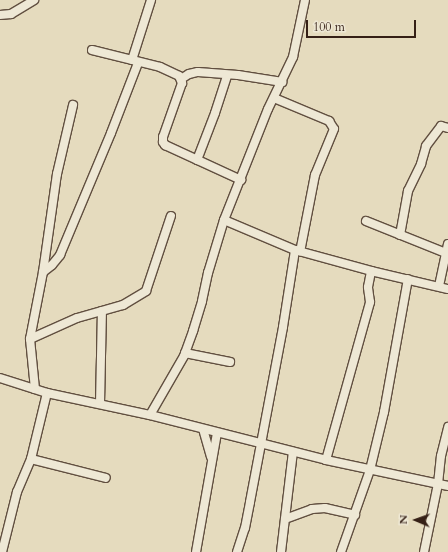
<!DOCTYPE html>
<style>
body{margin:0}
#map{position:relative;width:448px;height:552px;overflow:hidden;background:#e5dbbe;font-family:Cardo,serif}
div>[style]{position:absolute}
.roads{filter:drop-shadow(1px 0 #614f40) drop-shadow(-1px 0 #614f40) drop-shadow(0 1px #614f40) drop-shadow(0 -1px #614f40)}
.minor>*{height:8px;margin:-4px;padding:0 4px;transform-origin:4px;border-radius:4px;background:#eee8d5}
span{translate:-50% -50%;white-space:nowrap;text-align:center;line-height:1.15;-webkit-text-stroke:4px #eee8d5;paint-order:stroke}
.north{position:absolute;left:396px;top:500px;width:40px;height:40px;-webkit-text-stroke:3px #eee8d5;paint-order:stroke;rotate:272deg;font-size:11px;font-weight:700;line-height:16px;text-align:center;color:#352016}
.north::after{content:'';display:block;margin:auto;width:14px;height:18px;background:#352016;clip-path:polygon(50% 0,100% 100%,50% 72%,0 100%)}
.scale{position:absolute;left:306px;top:20px;width:110px;height:18px;box-sizing:border-box;border:2px solid #352016;border-top:0;padding-left:5px;font-size:12px;line-height:14px;white-space:nowrap;color:#352016;-webkit-text-stroke:3px #eee8d5;paint-order:stroke}
</style>
<div id="map">
<div class="roads">
<div class="minor">
<i style="left:0;top:15px;width:11px;rotate:-5deg"></i>
<i style="left:11px;top:14px;width:27px;rotate:-31deg"></i>
<i style="left:92px;top:50px;width:70px;rotate:14deg"></i>
<i style="left:160px;top:67px;width:21px;rotate:25deg"></i>
<i style="left:179px;top:76px;width:8px;rotate:67deg"></i>
<i style="left:182px;top:83px;width:57px;rotate:109.4deg"></i>
<i style="left:163px;top:137px;width:5px;rotate:90deg"></i>
<i style="left:163px;top:142px;width:4px;rotate:56deg"></i>
<i style="left:165px;top:145px;width:84px;rotate:24.7deg"></i>
<i style="left:132px;top:60px;width:63px;rotate:-72.4deg"></i>
<i style="left:181px;top:79px;width:9px;rotate:-32deg"></i>
<i style="left:189px;top:74px;width:9px;rotate:-13deg"></i>
<i style="left:198px;top:72px;width:40px;rotate:4.3deg"></i>
<i style="left:238px;top:75px;width:45px;rotate:9deg"></i>
<i style="left:274px;top:98px;width:60px;rotate:22.7deg"></i>
<i style="left:329px;top:121px;width:9px;rotate:58deg"></i>
<i style="left:334px;top:129px;width:50px;rotate:112.4deg"></i>
<i style="left:315px;top:175px;width:78px;rotate:101deg"></i>
<i style="left:197px;top:160px;width:50px;rotate:-69deg"></i>
<i style="left:215px;top:113px;width:40px;rotate:-72deg"></i>
<i style="left:224px;top:220px;width:77px;rotate:22.9deg"></i>
<i style="left:295px;top:250px;width:79px;rotate:15.4deg"></i>
<i style="left:371px;top:271px;width:79px;rotate:13.2deg"></i>
<i style="left:366px;top:221px;width:86px;rotate:21.8deg"></i>
<i style="left:400px;top:235px;width:45px;rotate:-79.7deg"></i>
<i style="left:408px;top:191px;width:30px;rotate:-64deg"></i>
<i style="left:421px;top:164px;width:19px;rotate:-74deg"></i>
<i style="left:426px;top:146px;width:25px;rotate:-53deg"></i>
<i style="left:441px;top:126px;width:7px;rotate:16deg"></i>
<i style="left:43px;top:272px;width:11px;rotate:-38deg"></i>
<i style="left:52px;top:265px;width:13px;rotate:-51deg"></i>
<i style="left:60px;top:255px;width:132px;rotate:-67.3deg"></i>
<i style="left:111px;top:133px;width:75px;rotate:-68.9deg"></i>
<i style="left:439px;top:286px;width:43px;rotate:-77.9deg"></i>
<i style="left:30px;top:339px;width:51px;rotate:-24.1deg"></i>
<i style="left:77px;top:318px;width:48px;rotate:-15.8deg"></i>
<i style="left:123px;top:305px;width:27px;rotate:-31deg"></i>
<i style="left:146px;top:291px;width:79px;rotate:-71.6deg"></i>
<i style="left:185px;top:353px;width:46px;rotate:11.3deg"></i>
<i style="left:0;top:378px;width:49px;rotate:17.7deg"></i>
<i style="left:47px;top:393px;width:105px;rotate:12.1deg"></i>
<i style="left:150px;top:415px;width:182px;rotate:14.3deg"></i>
<i style="left:326px;top:460px;width:125px;rotate:12deg"></i>
<i style="left:35px;top:389px;width:50px;rotate:-95.7deg"></i>
<i style="left:30px;top:339px;width:68px;rotate:-79deg"></i>
<i style="left:43px;top:272px;width:99px;rotate:-81.9deg"></i>
<i style="left:57px;top:174px;width:71px;rotate:-76.9deg"></i>
<i style="left:100px;top:404px;width:93px;rotate:-88.8deg"></i>
<i style="left:150px;top:415px;width:68px;rotate:-60deg"></i>
<i style="left:184px;top:356px;width:27px;rotate:-70deg"></i>
<i style="left:193px;top:331px;width:31px;rotate:-73deg"></i>
<i style="left:202px;top:301px;width:29px;rotate:-78deg"></i>
<i style="left:208px;top:273px;width:55px;rotate:-73.2deg"></i>
<i style="left:224px;top:220px;width:119px;rotate:-68.4deg"></i>
<i style="left:268px;top:109px;width:58px;rotate:-64.3deg"></i>
<i style="left:293px;top:57px;width:58px;rotate:-78.1deg"></i>
<i style="left:203px;top:429px;width:29px;rotate:74deg"></i>
<i style="left:31px;top:459px;width:77px;rotate:14.2deg"></i>
<i style="left:326px;top:460px;width:164px;rotate:-74.4deg"></i>
<i style="left:370px;top:302px;width:15px;rotate:-98deg"></i>
<i style="left:368px;top:287px;width:16px;rotate:-79deg"></i>
<i style="left:285px;top:519px;width:29px;rotate:-20deg"></i>
<i style="left:312px;top:509px;width:13px;rotate:-4deg"></i>
<i style="left:325px;top:508px;width:31px;rotate:13deg"></i>
<i style="left:2px;top:552px;width:62px;rotate:-76deg"></i>
<i style="left:17px;top:492px;width:36px;rotate:-67deg"></i>
<i style="left:31px;top:459px;width:68px;rotate:-76.4deg"></i>
<i style="left:196px;top:552px;width:121px;rotate:-80deg"></i>
<i style="left:237px;top:552px;width:25px;rotate:-72deg"></i>
<i style="left:245px;top:528px;width:26px;rotate:-79deg"></i>
<i style="left:250px;top:502px;width:178px;rotate:-79.3deg"></i>
<i style="left:283px;top:327px;width:78px;rotate:-81.1deg"></i>
<i style="left:281px;top:552px;width:101px;rotate:-83.2deg"></i>
<i style="left:341px;top:552px;width:87px;rotate:-70.5deg"></i>
<i style="left:370px;top:470px;width:60px;rotate:-76.4deg"></i>
<i style="left:384px;top:412px;width:135px;rotate:-79.8deg"></i>
<i style="left:424px;top:552px;width:69px;rotate:-78.4deg"></i>
<i style="left:438px;top:484px;width:28px;rotate:-84deg"></i>
<i style="left:441px;top:456px;width:30px;rotate:-76deg"></i>
</div>
</div>
<div class="north">N</div>
<div class="scale">100 m</div>
</div>
